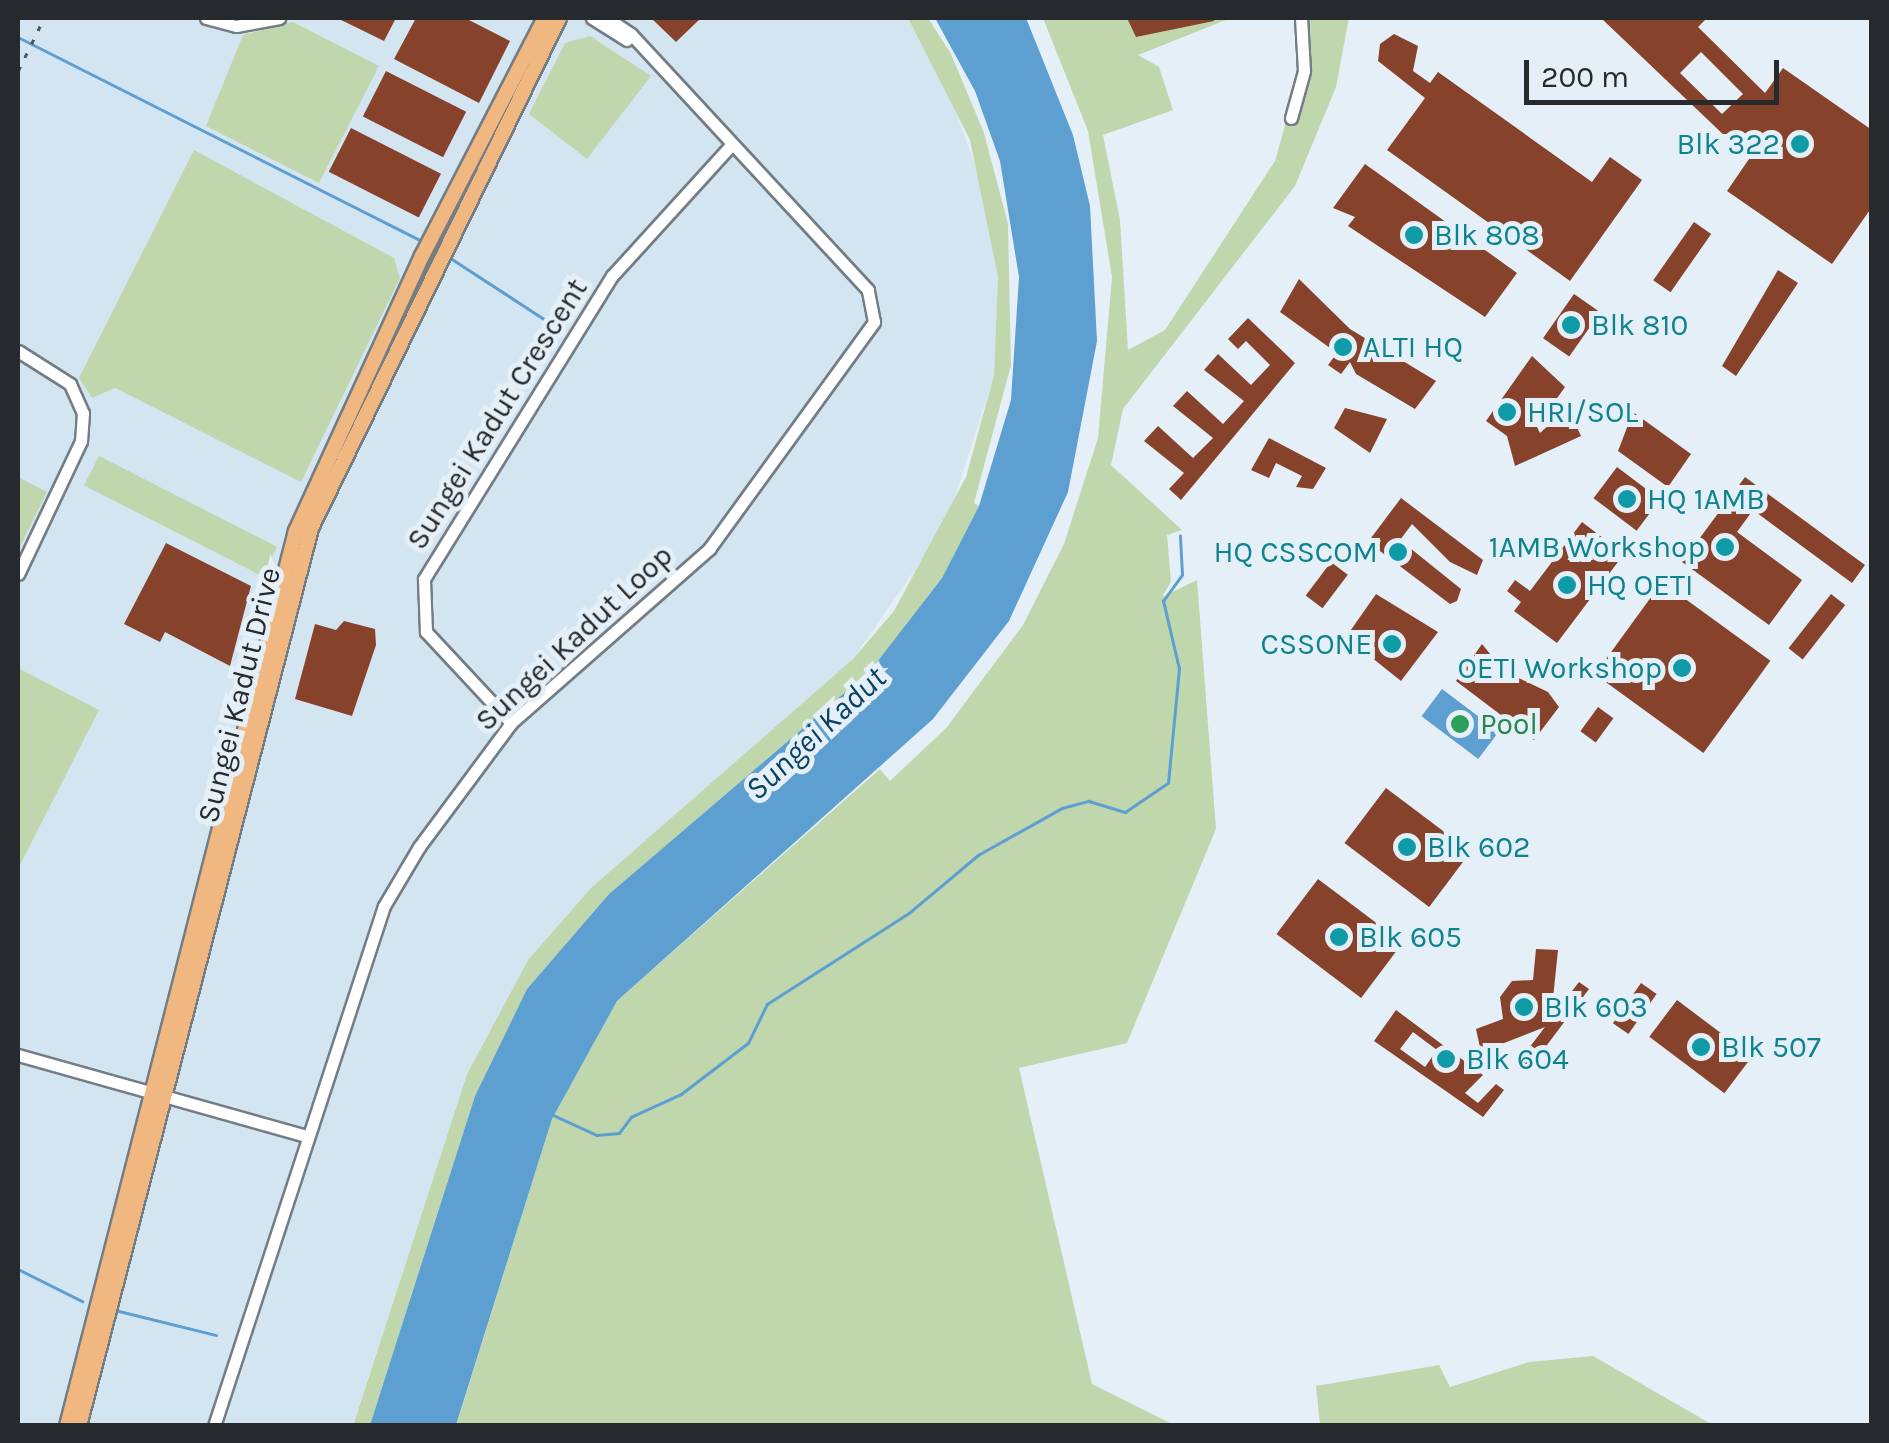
<!DOCTYPE html>
<style>
body{margin:0}
#map{position:relative;width:1889px;height:1443px;overflow:hidden;background:#e5eff7;font-family:Karla,sans-serif}
div>[style]{position:absolute}
.built>*{inset:0;background:#d4e5f2}
.green>*{inset:0;background:#c0d7ae;transform-origin:0 0}
.water>*{inset:0;background:#5d9fd1;transform-origin:0 0}
.stream>*{height:2.5px;margin:-1.25px;padding:0 1.25px;transform-origin:1.25px;border-radius:1.25px;background:#5d9fd1}
.building>*{inset:0;background:#87422b;transform-origin:0 0}
.roads{filter:drop-shadow(2px 0 #747d84) drop-shadow(-2px 0 #747d84) drop-shadow(0 2px #747d84) drop-shadow(0 -2px #747d84)}
.minor>*{height:11px;margin:-5.5px;padding:0 5.5px;transform-origin:5.5px;border-radius:5.5px;background:#fff}
.major>*{height:14px;margin:-7px;padding:0 7px;transform-origin:7px;border-radius:7px;background:#f1b781}
.rail>*{height:2.5px;margin-top:-1.25px;transform-origin:0;background:repeating-linear-gradient(90deg,#4e5458 0 5px,transparent 0 15px)}
.dots>*{width:28px;height:28px;translate:-50% -50%;box-sizing:border-box;border:5px solid #e5eff7;border-radius:50%}
span{translate:-50% -50%;white-space:nowrap;text-align:center;line-height:1.15;-webkit-text-stroke:10px #e5eff7;paint-order:stroke}
.culture-label{font-size:30px;color:#0d838f}
.right{translate:-100% -50%;text-align:right}
.left{translate:0 -50%;text-align:left}
.street-label{font-size:30px;color:#262a2d}
.leisure-label{font-size:30px;color:#27864d}
.water-label{font-size:32px;color:#0d4163;font-style:italic}
.frame{position:absolute;inset:0;border:20px solid #262a2d;pointer-events:none}
.scale{position:absolute;left:1524px;top:60px;width:255px;height:45px;box-sizing:border-box;border:5px solid #262a2d;border-top:0;padding-left:12px;font-size:30px;line-height:35px;white-space:nowrap;color:#262a2d;-webkit-text-stroke:8px #e5eff7;paint-order:stroke}
</style>
<div id="map">
<div class="built">
<i style="clip-path:polygon(18px 18px,908px 18px,941px 71px,986px 195px,998px 277px,994px 375px,946px 525px,853px 659px,591px 888px,528px 960px,467px 1074px,353px 1425px,18px 1425px)"></i>
</div>
<div class="green">
<i style="clip-path:polygon(908px 18px,928px 18px,951px 54px,984px 133px,1008px 224px,1011px 365px,974px 503px,979px 506px,942px 578px,870px 671px,609px 894px,527px 989px,475px 1096px,370px 1425px,353px 1426px,467px 1074px,528px 960px,591px 888px,853px 659px,894px 611px,966px 477px,994px 375px,998px 277px,970px 140px)"></i>
<i style="clip-path:polygon(1043px 18px,1231px 18px,1138px 55px,1159px 67px,1173px 110px,1103px 135px,1120px 220px,1128px 350px,1165px 330px,1275px 161px,1302px 65px,1296px 18px,1349px 18px,1336px 87px,1295px 186px,1123px 409px,1111px 465px,1182px 530px,1167px 535px,1171px 582px,1162px 597px,1197px 580px,1216px 829px,1127px 1043px,1019px 1068px,1092px 1384px,1174px 1425px,456px 1426px,552px 1119px,617px 1001px,880px 769px,890px 781px,947px 727px,1023px 625px,1064px 544px,1098px 438px,1112px 277px,1088px 131px)"></i>
<i style="clip-path:polygon(293px 22px,379px 66px,319px 183px,206px 126px,243px 35px)"></i>
<i style="clip-path:polygon(590px 36px,651px 76px,587px 159px,529px 114px,565px 43px)"></i>
<i style="clip-path:polygon(194px 150px,394px 258px,400px 278px,301px 482px,115px 388px,92px 398px,79px 378px)"></i>
<i style="left:99px;top:456px;width:200px;height:33px;rotate:27deg"></i>
<i style="clip-path:polygon(18px 477px,47px 492px,18px 551px)"></i>
<i style="clip-path:polygon(18px 668px,99px 710px,20px 865px,18px 865px)"></i>
<i style="clip-path:polygon(1593px 1356px,1713px 1425px,1320px 1425px,1316px 1386px,1439px 1365px,1450px 1387px,1529px 1362px)"></i>
</div>
<div class="water">
<i style="clip-path:polygon(935px 18px,1026px 18px,1073px 135px,1090px 206px,1097px 341px,1068px 492px,1009px 621px,933px 719px,617px 1001px,552px 1119px,456px 1425px,370px 1425px,475px 1096px,527px 989px,609px 894px,870px 671px,942px 578px,979px 506px,1011px 400px,1019px 277px,1000px 161px,975px 91px)"></i>
<i style="left:1442px;top:689px;width:71px;height:34px;rotate:37deg"></i>
</div>
<div class="stream">
<i style="left:18px;top:37px;width:453px;rotate:26.8deg"></i>
<i style="left:449px;top:257px;width:113px;rotate:33.1deg"></i>
<i style="left:553px;top:1115px;width:48px;rotate:24.4deg"></i>
<i style="left:597px;top:1135px;width:22px;rotate:-5deg"></i>
<i style="left:619px;top:1133px;width:20px;rotate:-53deg"></i>
<i style="left:631px;top:1117px;width:55px;rotate:-24.7deg"></i>
<i style="left:681px;top:1094px;width:84px;rotate:-37.3deg"></i>
<i style="left:748px;top:1043px;width:43px;rotate:-64deg"></i>
<i style="left:767px;top:1004px;width:169px;rotate:-32.7deg"></i>
<i style="left:909px;top:913px;width:90px;rotate:-40deg"></i>
<i style="left:978px;top:855px;width:96px;rotate:-29.2deg"></i>
<i style="left:1062px;top:808px;width:28px;rotate:-15deg"></i>
<i style="left:1089px;top:801px;width:38px;rotate:17deg"></i>
<i style="left:1125px;top:812px;width:52px;rotate:-34deg"></i>
<i style="left:1168px;top:783px;width:115px;rotate:-84.5deg"></i>
<i style="left:1179px;top:669px;width:70px;rotate:-103.2deg"></i>
<i style="left:1163px;top:601px;width:32px;rotate:-54deg"></i>
<i style="left:1182px;top:575px;width:39px;rotate:-93deg"></i>
<i style="left:18px;top:1269px;width:72px;rotate:26.6deg"></i>
<i style="left:115px;top:1310px;width:104px;rotate:13.9deg"></i>
</div>
<div class="building">
<i style="clip-path:polygon(337px 18px,396px 18px,384px 41px)"></i>
<i style="clip-path:polygon(416px 18px,465px 18px,510px 41px,479px 103px,394px 59px)"></i>
<i style="clip-path:polygon(651px 18px,701px 18px,676px 42px)"></i>
<i style="clip-path:polygon(1127px 18px,1213px 18px,1214px 21px,1136px 37px)"></i>
<i style="clip-path:polygon(evenodd,1601px 18px,1707px 18px,1698px 27px,1765px 93px,1783px 68px,1872px 130px,1872px 207px,1832px 264px,1727px 191px,1749px 159px,1601px 18px,1701px 52px,1743px 94px,1722px 114px,1680px 73px,1701px 52px)"></i>
<i style="clip-path:polygon(1394px 34px,1418px 46px,1413px 71px,1430px 83px,1438px 72px,1592px 182px,1610px 157px,1642px 180px,1570px 281px,1387px 150px,1425px 98px,1378px 61px,1380px 44px)"></i>
<i style="left:386px;top:71px;width:90px;height:51px;rotate:27deg"></i>
<i style="left:351px;top:128px;width:101px;height:49px;rotate:27deg"></i>
<i style="clip-path:polygon(1365px 164px,1517px 273px,1485px 317px,1348px 226px,1355px 217px,1333px 208px)"></i>
<i style="left:1694px;top:222px;width:21px;height:71px;rotate:35deg"></i>
<i style="clip-path:polygon(1778px 270px,1798px 283px,1736px 376px,1722px 366px)"></i>
<i style="clip-path:polygon(1299px 279px,1350px 329px,1436px 381px,1415px 409px,1356px 374px,1350px 362px,1341px 374px,1328px 365px,1337px 353px,1280px 312px)"></i>
<i style="left:1574px;top:294px;width:32px;height:54px;rotate:35deg"></i>
<i style="clip-path:polygon(1248px 318px,1295px 363px,1181px 500px,1169px 489px,1184px 473px,1144px 441px,1158px 426px,1193px 458px,1213px 438px,1173px 406px,1187px 391px,1223px 424px,1244px 401px,1204px 370px,1218px 354px,1251px 385px,1270px 365px,1246px 341px,1238px 349px,1228px 339px)"></i>
<i style="clip-path:polygon(1532px 356px,1565px 387px,1548px 411px,1544px 401px,1532px 417px,1540px 433px,1568px 408px,1581px 436px,1515px 466px,1507px 436px,1486px 421px)"></i>
<i style="clip-path:polygon(1345px 408px,1387px 419px,1370px 453px,1334px 428px)"></i>
<i style="clip-path:polygon(1633px 412px,1691px 454px,1668px 487px,1618px 451px)"></i>
<i style="clip-path:polygon(1269px 438px,1326px 468px,1313px 489px,1296px 487px,1302px 476px,1276px 463px,1269px 478px,1251px 470px)"></i>
<i style="left:1617px;top:467px;width:54px;height:39px;rotate:37deg"></i>
<i style="clip-path:polygon(1745px 477px,1865px 565px,1852px 583px,1753px 510px,1737px 532px,1802px 580px,1769px 625px,1682px 562px)"></i>
<i style="clip-path:polygon(1401px 498px,1483px 560px,1477px 575px,1450px 562px,1412px 524px,1400px 540px,1461px 589px,1457px 601px,1450px 604px,1368px 542px)"></i>
<i style="clip-path:polygon(1582px 522px,1624px 554px,1557px 643px,1514px 611px,1521px 602px,1507px 591px,1515px 580px,1530px 591px)"></i>
<i style="clip-path:polygon(166px 543px,251px 586px,230px 666px,165px 632px,160px 642px,124px 624px)"></i>
<i style="left:1331px;top:562px;width:21px;height:42px;rotate:37deg"></i>
<i style="left:1662px;top:582px;width:134px;height:114px;rotate:36deg"></i>
<i style="clip-path:polygon(1376px 594px,1438px 632px,1401px 681px,1346px 637px)"></i>
<i style="left:1831px;top:594px;width:18px;height:69px;rotate:38deg"></i>
<i style="clip-path:polygon(344px 621px,375px 629px,376px 645px,352px 716px,295px 699px,315px 624px,336px 630px)"></i>
<i style="clip-path:polygon(1482px 644px,1504px 671px,1548px 692px,1559px 707px,1534px 740px,1456px 681px)"></i>
<i style="left:1598px;top:707px;width:19px;height:30px;rotate:36deg"></i>
<i style="left:1386px;top:788px;width:106px;height:69px;rotate:37deg"></i>
<i style="left:1318px;top:879px;width:106px;height:69px;rotate:37deg"></i>
<i style="clip-path:polygon(1536px 949px,1558px 950px,1551px 1018px,1579px 982px,1589px 989px,1529px 1069px,1519px 1061px,1545px 1027px,1481px 1052px,1476px 1029px,1503px 1019px,1500px 997px,1512px 981px,1533px 980px)"></i>
<i style="left:1641px;top:983px;width:19px;height:49px;rotate:35deg"></i>
<i style="left:1677px;top:1000px;width:94px;height:46px;rotate:37deg"></i>
<i style="clip-path:polygon(evenodd,1396px 1010px,1483px 1075px,1465px 1093px,1478px 1103px,1496px 1084px,1504px 1090px,1483px 1117px,1374px 1041px,1396px 1010px,1413px 1032px,1437px 1050px,1425px 1067px,1400px 1049px,1413px 1032px)"></i>
</div>
<div class="roads">
<div class="minor">
<i style="left:206px;top:18px;width:31px;rotate:15deg"></i>
<i style="left:236px;top:26px;width:44px;rotate:-10.5deg"></i>
<i style="left:592px;top:18px;width:41px;rotate:32.2deg"></i>
<i style="left:1291px;top:118px;width:49px;rotate:-74.5deg"></i>
<i style="left:1304px;top:71px;width:53px;rotate:-93.2deg"></i>
<i style="left:18px;top:351px;width:62px;rotate:32.4deg"></i>
<i style="left:70px;top:384px;width:32px;rotate:66deg"></i>
<i style="left:83px;top:413px;width:28px;rotate:94deg"></i>
<i style="left:81px;top:441px;width:147px;rotate:115.3deg"></i>
<i style="left:511px;top:723px;width:125px;rotate:-133deg"></i>
<i style="left:426px;top:632px;width:53px;rotate:-92.2deg"></i>
<i style="left:424px;top:579px;width:357px;rotate:-58.2deg"></i>
<i style="left:612px;top:276px;width:178px;rotate:-47.7deg"></i>
<i style="left:18px;top:1055px;width:299px;rotate:15.7deg"></i>
<i style="left:214px;top:1426px;width:547px;rotate:-71.9deg"></i>
<i style="left:384px;top:906px;width:69px;rotate:-59.3deg"></i>
<i style="left:419px;top:847px;width:154px;rotate:-53.4deg"></i>
<i style="left:511px;top:723px;width:264px;rotate:-41.3deg"></i>
<i style="left:709px;top:549px;width:281px;rotate:-54deg"></i>
<i style="left:874px;top:322px;width:33px;rotate:-101deg"></i>
<i style="left:868px;top:290px;width:349px;rotate:-132.8deg"></i>
<i style="left:631px;top:34px;width:29px;rotate:-146deg"></i>
</div>
<div class="major">
<i style="left:67px;top:1426px;width:924px;rotate:-75.65deg"></i>
<i style="left:296px;top:531px;width:302px;rotate:-65.4deg"></i>
<i style="left:422px;top:256px;width:268px;rotate:-62.7deg"></i>
<i style="left:79px;top:1426px;width:927px;rotate:-75.51deg"></i>
<i style="left:311px;top:528px;width:567px;rotate:-64.07deg"></i>
</div>
</div>
<div class="rail">
<i style="left:18px;top:71px;width:59px;rotate:-63.9deg"></i>
</div>
<div class="dots">
<i style="left:1800px;top:144px;background:#0f9aa8"></i>
<i style="left:1414px;top:235px;background:#0f9aa8"></i>
<i style="left:1571px;top:325px;background:#0f9aa8"></i>
<i style="left:1343px;top:347px;background:#0f9aa8"></i>
<i style="left:1507px;top:412px;background:#0f9aa8"></i>
<i style="left:1627px;top:499px;background:#0f9aa8"></i>
<i style="left:1725px;top:547px;background:#0f9aa8"></i>
<i style="left:1398px;top:552px;background:#0f9aa8"></i>
<i style="left:1567px;top:585px;background:#0f9aa8"></i>
<i style="left:1392px;top:644px;background:#0f9aa8"></i>
<i style="left:1682px;top:668px;background:#0f9aa8"></i>
<i style="left:1460px;top:724px;background:#2e9e5b"></i>
<i style="left:1407px;top:847px;background:#0f9aa8"></i>
<i style="left:1339px;top:937px;background:#0f9aa8"></i>
<i style="left:1524px;top:1007px;background:#0f9aa8"></i>
<i style="left:1701px;top:1047px;background:#0f9aa8"></i>
<i style="left:1446px;top:1059px;background:#0f9aa8"></i>
</div>
<div class="culture-label">
<span class="right" style="left:1780px;top:144px">Blk 322</span>
<span class="left" style="left:1434px;top:235px">Blk 808</span>
<span class="left" style="left:1591px;top:325px">Blk 810</span>
<span class="left" style="left:1363px;top:347px">ALTI HQ</span>
<span class="left" style="left:1527px;top:412px">HRI/SOL</span>
<span class="left" style="left:1647px;top:499px">HQ 1AMB</span>
<span class="right" style="left:1705px;top:547px">1AMB Workshop</span>
<span class="right" style="left:1378px;top:552px">HQ CSSCOM</span>
<span class="left" style="left:1587px;top:585px">HQ OETI</span>
<span class="right" style="left:1372px;top:644px">CSSONE</span>
<span class="right" style="left:1662px;top:668px">OETI Workshop</span>
<span class="left" style="left:1427px;top:847px">Blk 602</span>
<span class="left" style="left:1359px;top:937px">Blk 605</span>
<span class="left" style="left:1544px;top:1007px">Blk 603</span>
<span class="left" style="left:1721px;top:1047px">Blk 507</span>
<span class="left" style="left:1466px;top:1059px">Blk 604</span>
</div>
<div class="street-label">
<span style="left:497px;top:414px;rotate:-58deg">Sungei Kadut Crescent</span>
<span style="left:574px;top:638px;rotate:-43deg">Sungei Kadut Loop</span>
<span style="left:239px;top:695px;rotate:-76deg">Sungei Kadut Drive</span>
</div>
<div class="leisure-label">
<span class="left" style="left:1480px;top:724px">Pool</span>
</div>
<div class="water-label">
<span style="left:816px;top:734px;rotate:-43deg">Sungei Kadut</span>
</div>
<div class="frame"></div>
<div class="scale">200 m</div>
</div>
